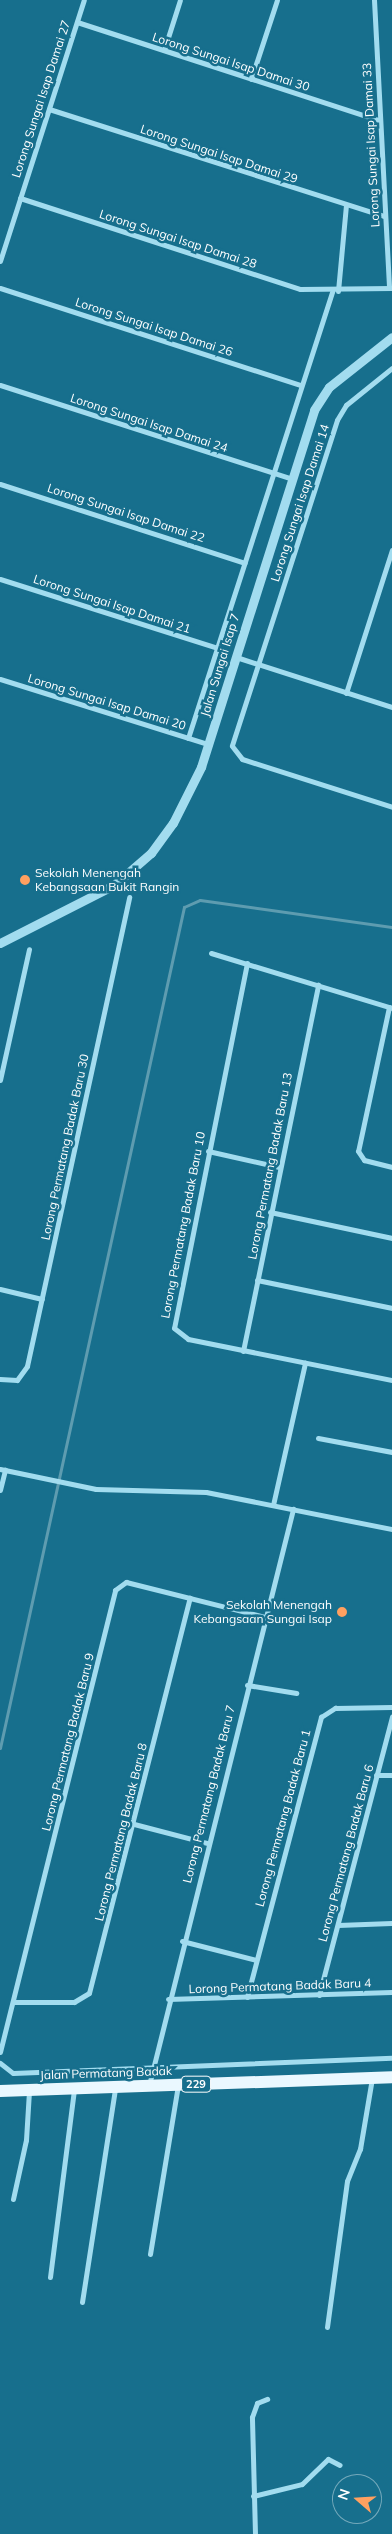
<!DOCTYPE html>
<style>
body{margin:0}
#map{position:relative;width:392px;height:2534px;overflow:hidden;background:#176f8d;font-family:Mulish,sans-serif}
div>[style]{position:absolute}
.stream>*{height:3px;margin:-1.5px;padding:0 1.5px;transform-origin:1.5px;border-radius:1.5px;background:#5e9cb0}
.minor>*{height:5px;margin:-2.5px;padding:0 2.5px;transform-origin:2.5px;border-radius:2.5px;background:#a2dcef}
.tertiary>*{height:9px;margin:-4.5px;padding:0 4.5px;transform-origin:4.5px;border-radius:4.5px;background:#a2dcef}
.primary>*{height:12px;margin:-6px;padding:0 6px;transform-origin:6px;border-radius:6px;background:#eaf8ff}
.dots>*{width:14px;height:14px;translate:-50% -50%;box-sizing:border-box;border:2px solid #176f8d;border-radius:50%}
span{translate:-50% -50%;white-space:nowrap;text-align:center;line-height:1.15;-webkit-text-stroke:5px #176f8d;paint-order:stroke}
.shield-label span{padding:1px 4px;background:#176f8d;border:1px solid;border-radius:4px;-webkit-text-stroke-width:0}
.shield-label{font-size:11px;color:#fff;font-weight:700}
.street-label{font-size:12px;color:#fff}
.poi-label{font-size:12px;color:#fff}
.left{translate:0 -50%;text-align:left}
.right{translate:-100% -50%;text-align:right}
.north{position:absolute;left:332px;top:2474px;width:50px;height:50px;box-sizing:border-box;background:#176f8d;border:1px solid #74a9bb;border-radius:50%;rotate:289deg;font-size:14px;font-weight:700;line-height:20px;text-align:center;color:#fff}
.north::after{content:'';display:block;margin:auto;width:18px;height:22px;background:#ffa060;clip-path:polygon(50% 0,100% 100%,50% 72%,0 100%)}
</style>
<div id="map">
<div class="stream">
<i style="left:0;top:1748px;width:861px;rotate:-77.66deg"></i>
<i style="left:184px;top:907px;width:17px;rotate:-24deg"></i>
<i style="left:200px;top:900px;width:194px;rotate:8deg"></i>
</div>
<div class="minor">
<i style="left:374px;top:0;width:288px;rotate:87deg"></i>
<i style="left:77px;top:22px;width:318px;rotate:18deg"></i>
<i style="left:164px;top:50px;width:52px;rotate:-72.3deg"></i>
<i style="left:251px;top:79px;width:83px;rotate:-71.8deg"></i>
<i style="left:49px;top:109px;width:352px;rotate:17.7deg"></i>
<i style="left:20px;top:198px;width:294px;rotate:18deg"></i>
<i style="left:300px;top:289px;width:92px;rotate:-0.6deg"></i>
<i style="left:0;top:261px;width:274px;rotate:-72.2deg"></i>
<i style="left:0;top:288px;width:316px;rotate:17.9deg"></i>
<i style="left:338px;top:291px;width:86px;rotate:-84.7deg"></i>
<i style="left:392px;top:368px;width:59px;rotate:141.2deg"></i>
<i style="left:346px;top:405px;width:17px;rotate:121deg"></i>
<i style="left:337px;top:420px;width:342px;rotate:107.9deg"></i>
<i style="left:232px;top:746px;width:16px;rotate:52deg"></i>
<i style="left:242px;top:759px;width:157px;rotate:17.7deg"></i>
<i style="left:0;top:385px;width:307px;rotate:17.8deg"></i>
<i style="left:0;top:484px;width:257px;rotate:17.9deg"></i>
<i style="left:0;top:579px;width:228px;rotate:17.6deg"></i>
<i style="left:236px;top:657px;width:164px;rotate:17.8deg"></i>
<i style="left:0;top:679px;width:218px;rotate:17.4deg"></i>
<i style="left:346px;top:693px;width:150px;rotate:-72.2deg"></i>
<i style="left:188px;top:738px;width:470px;rotate:-72.1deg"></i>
<i style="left:211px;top:953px;width:189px;rotate:16.9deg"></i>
<i style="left:247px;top:963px;width:372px;rotate:101.3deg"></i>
<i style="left:174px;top:1328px;width:18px;rotate:38deg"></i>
<i style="left:188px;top:1339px;width:208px;rotate:11.4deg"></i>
<i style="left:389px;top:1007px;width:147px;rotate:102.1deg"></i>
<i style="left:358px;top:1151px;width:11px;rotate:56deg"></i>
<i style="left:364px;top:1160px;width:29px;rotate:14deg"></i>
<i style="left:0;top:1080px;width:134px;rotate:-77.5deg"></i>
<i style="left:208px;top:1151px;width:73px;rotate:12.7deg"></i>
<i style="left:270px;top:1212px;width:125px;rotate:12deg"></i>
<i style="left:257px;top:1280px;width:138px;rotate:11.7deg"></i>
<i style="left:0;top:1289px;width:43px;rotate:13.4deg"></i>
<i style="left:243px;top:1351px;width:374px;rotate:-78.4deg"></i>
<i style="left:0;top:1379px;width:17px;rotate:3deg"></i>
<i style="left:17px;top:1380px;width:17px;rotate:-54deg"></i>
<i style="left:27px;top:1366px;width:480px;rotate:-77.7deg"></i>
<i style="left:318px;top:1438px;width:75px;rotate:10.7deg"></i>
<i style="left:0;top:1469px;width:98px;rotate:11.8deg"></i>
<i style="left:96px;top:1489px;width:110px;rotate:1.6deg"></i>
<i style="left:206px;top:1492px;width:190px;rotate:11.3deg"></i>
<i style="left:0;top:1490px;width:21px;rotate:-76deg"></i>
<i style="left:273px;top:1505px;width:146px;rotate:-77.3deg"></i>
<i style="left:247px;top:1685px;width:50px;rotate:9.3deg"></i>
<i style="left:376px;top:1775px;width:16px"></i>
<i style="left:134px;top:1824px;width:75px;rotate:14.6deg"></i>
<i style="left:338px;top:1925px;width:54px;rotate:-2.1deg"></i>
<i style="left:182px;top:1941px;width:76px;rotate:14.4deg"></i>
<i style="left:319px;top:1995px;width:288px;rotate:-75.3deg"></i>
<i style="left:247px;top:1997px;width:290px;rotate:-75.2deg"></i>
<i style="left:321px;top:1717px;width:17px;rotate:-33deg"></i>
<i style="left:335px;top:1708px;width:57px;rotate:-1deg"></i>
<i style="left:168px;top:1999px;width:224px;rotate:-1.8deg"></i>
<i style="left:13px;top:2002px;width:61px"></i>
<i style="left:74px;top:2002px;width:17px;rotate:-31deg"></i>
<i style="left:89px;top:1993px;width:408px;rotate:-75.7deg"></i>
<i style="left:0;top:2052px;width:476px;rotate:-76deg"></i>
<i style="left:115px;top:1590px;width:14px;rotate:-36deg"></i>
<i style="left:126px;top:1582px;width:143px;rotate:14.1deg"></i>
<i style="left:0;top:2063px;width:16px;rotate:38deg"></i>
<i style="left:13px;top:2073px;width:379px;rotate:-2.3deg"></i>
<i style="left:149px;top:2085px;width:594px;rotate:-75.96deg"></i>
<i style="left:13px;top:2199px;width:60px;rotate:-77.6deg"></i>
<i style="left:26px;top:2140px;width:49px;rotate:-86.5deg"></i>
<i style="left:150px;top:2254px;width:171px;rotate:-80.6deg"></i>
<i style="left:50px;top:2277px;width:190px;rotate:-82.7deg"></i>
<i style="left:82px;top:2302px;width:217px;rotate:-81.2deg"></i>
<i style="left:327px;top:2327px;width:147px;rotate:-82.2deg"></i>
<i style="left:347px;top:2181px;width:35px;rotate:-68deg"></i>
<i style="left:360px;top:2149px;width:72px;rotate:-80.4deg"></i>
<i style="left:253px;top:2496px;width:50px;rotate:-13.8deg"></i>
<i style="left:302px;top:2484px;width:36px;rotate:-44deg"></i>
<i style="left:328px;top:2459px;width:13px;rotate:27deg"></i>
<i style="left:255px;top:2534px;width:117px;rotate:-91.5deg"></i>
<i style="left:252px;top:2417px;width:15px;rotate:-70deg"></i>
<i style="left:257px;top:2403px;width:11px;rotate:-22deg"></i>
</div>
<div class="tertiary">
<i style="left:0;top:943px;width:128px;rotate:-27deg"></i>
<i style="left:114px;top:885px;width:49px;rotate:-40.9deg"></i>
<i style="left:151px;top:853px;width:37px;rotate:-54deg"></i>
<i style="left:173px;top:823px;width:63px;rotate:-63.4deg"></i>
<i style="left:201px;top:767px;width:374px;rotate:-72.4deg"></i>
<i style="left:314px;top:410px;width:27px;rotate:-57deg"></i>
<i style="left:329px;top:387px;width:80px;rotate:-38.4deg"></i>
</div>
<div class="primary">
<i style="left:0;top:2091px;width:392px;rotate:-2deg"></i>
</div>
<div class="dots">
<i style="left:25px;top:880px;background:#ffa060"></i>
<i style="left:342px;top:1612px;background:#ffa060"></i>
</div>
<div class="shield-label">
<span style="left:196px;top:2084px">229</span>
</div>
<div class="street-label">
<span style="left:231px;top:62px;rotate:18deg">Lorong Sungai Isap Damai 30</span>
<span style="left:41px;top:99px;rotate:-72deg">Lorong Sungai Isap Damai 27</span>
<span style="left:371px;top:145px;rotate:-93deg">Lorong Sungai Isap Damai 33</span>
<span style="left:219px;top:154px;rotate:18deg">Lorong Sungai Isap Damai 29</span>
<span style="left:178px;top:239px;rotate:18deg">Lorong Sungai Isap Damai 28</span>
<span style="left:154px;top:327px;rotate:18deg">Lorong Sungai Isap Damai 26</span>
<span style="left:149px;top:423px;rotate:18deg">Lorong Sungai Isap Damai 24</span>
<span style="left:300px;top:503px;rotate:-72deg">Lorong Sungai Isap Damai 14</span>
<span style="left:126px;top:513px;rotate:18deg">Lorong Sungai Isap Damai 22</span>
<span style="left:112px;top:604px;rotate:18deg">Lorong Sungai Isap Damai 21</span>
<span style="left:220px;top:665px;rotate:-73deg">Jalan Sungai Isap 7</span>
<span style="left:107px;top:702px;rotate:17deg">Lorong Sungai Isap Damai 20</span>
<span style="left:65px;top:1147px;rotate:-78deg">Lorong Permatang Badak Baru 30</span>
<span style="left:270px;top:1166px;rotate:-79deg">Lorong Permatang Badak Baru 13</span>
<span style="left:183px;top:1225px;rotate:-79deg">Lorong Permatang Badak Baru 10</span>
<span style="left:68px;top:1742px;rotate:-76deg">Lorong Permatang Badak Baru 9</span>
<span style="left:209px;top:1794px;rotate:-76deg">Lorong Permatang Badak Baru 7</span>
<span style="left:283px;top:1818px;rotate:-75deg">Lorong Permatang Badak Baru 1</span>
<span style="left:121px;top:1832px;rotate:-76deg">Lorong Permatang Badak Baru 8</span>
<span style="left:346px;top:1853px;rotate:-75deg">Lorong Permatang Badak Baru 6</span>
<span style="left:280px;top:1986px;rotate:-2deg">Lorong Permatang Badak Baru 4</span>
<span style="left:106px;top:2073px;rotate:-2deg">Jalan Permatang Badak</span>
</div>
<div class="poi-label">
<span class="left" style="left:35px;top:880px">Sekolah Menengah<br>Kebangsaan Bukit Rangin</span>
<span class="right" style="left:332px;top:1612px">Sekolah Menengah<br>Kebangsaan Sungai Isap</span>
</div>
<div class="north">N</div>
</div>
